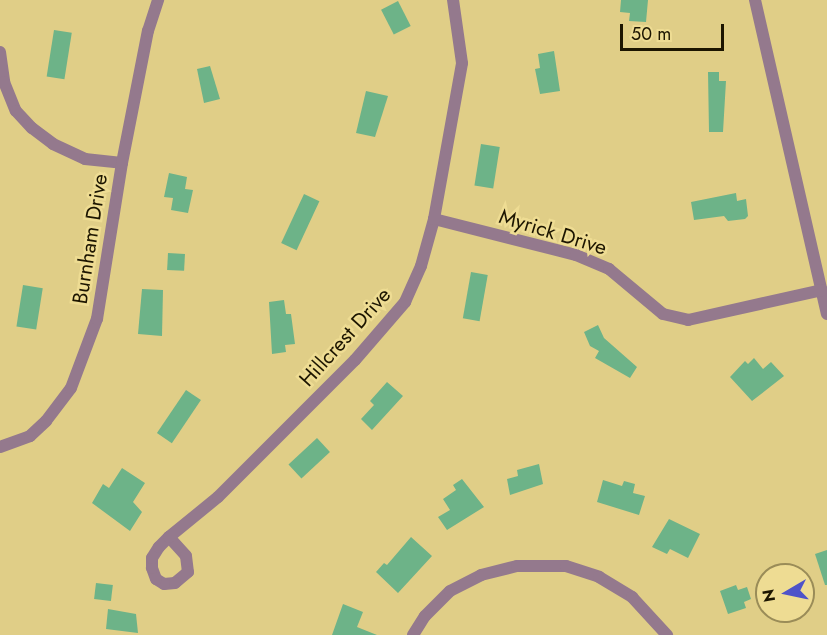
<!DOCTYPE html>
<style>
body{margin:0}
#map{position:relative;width:827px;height:635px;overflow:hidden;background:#e0ce87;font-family:Jost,sans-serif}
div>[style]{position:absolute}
.building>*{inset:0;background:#6db388;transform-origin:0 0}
.street>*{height:12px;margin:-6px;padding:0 6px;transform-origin:6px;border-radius:6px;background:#94798d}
span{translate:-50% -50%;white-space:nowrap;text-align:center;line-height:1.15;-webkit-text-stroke:5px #eedc93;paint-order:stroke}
.street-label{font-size:21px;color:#1c1500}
.north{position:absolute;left:755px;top:563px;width:60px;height:60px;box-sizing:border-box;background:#eedc93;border:2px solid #9a8c58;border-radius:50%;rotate:261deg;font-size:16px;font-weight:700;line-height:24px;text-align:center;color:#1c1500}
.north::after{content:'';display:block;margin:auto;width:21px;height:27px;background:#4e53c9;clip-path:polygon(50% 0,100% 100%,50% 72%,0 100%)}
.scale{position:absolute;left:620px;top:24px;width:104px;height:27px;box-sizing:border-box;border:3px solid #1c1500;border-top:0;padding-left:8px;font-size:18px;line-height:21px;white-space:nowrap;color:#1c1500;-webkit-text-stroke:4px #eedc93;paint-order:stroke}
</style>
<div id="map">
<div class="building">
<i style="clip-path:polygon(621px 0,648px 0,646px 22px,629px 21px,630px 13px,620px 12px)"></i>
<i style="left:398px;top:1px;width:28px;height:19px;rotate:63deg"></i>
<i style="left:54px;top:30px;width:18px;height:47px;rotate:9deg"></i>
<i style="clip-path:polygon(554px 51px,560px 91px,540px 94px,535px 69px,540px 68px,538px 54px)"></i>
<i style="clip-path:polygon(210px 66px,220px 99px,204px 103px,197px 69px)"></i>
<i style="clip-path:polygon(708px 72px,719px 72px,719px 81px,726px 81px,723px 132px,709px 132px)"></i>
<i style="clip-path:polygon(366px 91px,388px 96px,375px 137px,356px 133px)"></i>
<i style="left:481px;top:144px;width:19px;height:42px;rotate:9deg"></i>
<i style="clip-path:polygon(169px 173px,187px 177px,185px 189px,193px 190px,188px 213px,171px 210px,173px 198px,164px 197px)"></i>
<i style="clip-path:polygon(736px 193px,737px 201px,746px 199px,748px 216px,745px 219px,728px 221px,724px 216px,694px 220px,691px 202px)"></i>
<i style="left:304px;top:194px;width:17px;height:54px;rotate:25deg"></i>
<i style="left:168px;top:253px;width:17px;height:17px;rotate:3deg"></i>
<i style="left:471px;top:272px;width:17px;height:47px;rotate:10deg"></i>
<i style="left:23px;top:285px;width:20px;height:42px;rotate:9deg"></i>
<i style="clip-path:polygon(142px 289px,163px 290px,162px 336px,138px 334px)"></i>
<i style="clip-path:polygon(284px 300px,286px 314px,291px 314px,295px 344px,285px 345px,286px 352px,272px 354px,269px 302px)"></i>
<i style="clip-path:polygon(598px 325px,604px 338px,637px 367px,630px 378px,595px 358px,599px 351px,590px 346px,584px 332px)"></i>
<i style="clip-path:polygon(754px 358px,763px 369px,771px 362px,784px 376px,752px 401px,730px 377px,745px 361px,748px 364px)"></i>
<i style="clip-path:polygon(387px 382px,403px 396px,372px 430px,361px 419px,374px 405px,370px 401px)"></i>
<i style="left:186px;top:390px;width:18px;height:52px;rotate:34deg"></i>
<i style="left:317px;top:438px;width:19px;height:39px;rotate:47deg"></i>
<i style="clip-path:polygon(539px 464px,543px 484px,510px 495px,507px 479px,518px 476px,517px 470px)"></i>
<i style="clip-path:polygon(122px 468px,145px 483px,133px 502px,142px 512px,130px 531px,92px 503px,103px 484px,109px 488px)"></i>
<i style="clip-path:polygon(462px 479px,484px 507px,447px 530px,438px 517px,450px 510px,443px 499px,456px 490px,453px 485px)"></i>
<i style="clip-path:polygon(603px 480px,622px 486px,624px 481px,635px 484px,633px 493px,645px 496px,639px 515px,597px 502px)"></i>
<i style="clip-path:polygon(669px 519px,700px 534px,688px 558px,670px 549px,667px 554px,652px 547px)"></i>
<i style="clip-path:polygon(411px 537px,432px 556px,398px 593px,376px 572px,384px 563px,387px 565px)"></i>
<i style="clip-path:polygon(827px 550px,827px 585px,825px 585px,815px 554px)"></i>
<i style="left:96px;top:583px;width:17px;height:16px;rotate:7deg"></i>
<i style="clip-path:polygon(736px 585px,738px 590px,747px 587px,751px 599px,744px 602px,746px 608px,728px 614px,720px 591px)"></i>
<i style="clip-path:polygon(343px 604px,363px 612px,357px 627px,377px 635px,332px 635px)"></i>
<i style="clip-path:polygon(108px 609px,136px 614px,138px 633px,106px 629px)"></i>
</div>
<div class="street">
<i style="left:755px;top:0;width:322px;rotate:77.1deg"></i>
<i style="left:0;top:52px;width:30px;rotate:82deg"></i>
<i style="left:4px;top:82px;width:31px;rotate:68deg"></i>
<i style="left:16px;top:111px;width:23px;rotate:47deg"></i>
<i style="left:32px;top:128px;width:26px;rotate:37deg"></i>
<i style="left:53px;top:144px;width:35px;rotate:25deg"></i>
<i style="left:85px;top:159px;width:37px;rotate:6deg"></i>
<i style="left:434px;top:219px;width:146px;rotate:14.2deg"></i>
<i style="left:576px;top:255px;width:36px;rotate:23deg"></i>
<i style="left:609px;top:269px;width:70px;rotate:39.8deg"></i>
<i style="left:663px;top:314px;width:26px;rotate:13deg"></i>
<i style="left:688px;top:320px;width:137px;rotate:-12.6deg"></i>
<i style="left:0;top:447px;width:32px;rotate:-20deg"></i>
<i style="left:30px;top:436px;width:22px;rotate:-43deg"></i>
<i style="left:46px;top:421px;width:41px;rotate:-52.9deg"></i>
<i style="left:71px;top:388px;width:74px;rotate:-69.4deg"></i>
<i style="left:97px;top:319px;width:158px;rotate:-80.9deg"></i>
<i style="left:122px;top:163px;width:135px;rotate:-78.9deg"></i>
<i style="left:148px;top:31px;width:33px;rotate:-72deg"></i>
<i style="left:169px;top:537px;width:25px;rotate:48deg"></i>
<i style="left:186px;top:556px;width:16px;rotate:83deg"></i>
<i style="left:188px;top:572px;width:17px;rotate:140deg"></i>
<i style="left:175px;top:583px;width:11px;rotate:175deg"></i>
<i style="left:164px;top:584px;width:9px;rotate:-148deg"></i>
<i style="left:156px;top:579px;width:12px;rotate:-110deg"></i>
<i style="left:152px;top:568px;width:10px;rotate:-90deg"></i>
<i style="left:152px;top:558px;width:13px;rotate:-58deg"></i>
<i style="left:159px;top:547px;width:14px;rotate:-45deg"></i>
<i style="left:169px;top:537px;width:63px;rotate:-39.2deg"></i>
<i style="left:218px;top:497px;width:194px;rotate:-45deg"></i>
<i style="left:355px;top:360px;width:77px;rotate:-49.2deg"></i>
<i style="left:405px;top:302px;width:39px;rotate:-66deg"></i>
<i style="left:421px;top:266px;width:49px;rotate:-74.5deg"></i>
<i style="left:434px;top:219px;width:158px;rotate:-79.8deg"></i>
<i style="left:462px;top:63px;width:64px;rotate:-98.1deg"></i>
<i style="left:413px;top:635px;width:22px;rotate:-58deg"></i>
<i style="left:425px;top:616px;width:35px;rotate:-45deg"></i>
<i style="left:450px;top:591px;width:35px;rotate:-27deg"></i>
<i style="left:481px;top:575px;width:37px;rotate:-14deg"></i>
<i style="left:517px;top:566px;width:49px"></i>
<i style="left:566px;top:566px;width:35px;rotate:18deg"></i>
<i style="left:599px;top:577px;width:39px;rotate:31deg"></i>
<i style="left:632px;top:597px;width:52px;rotate:47.4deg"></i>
</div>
<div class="street-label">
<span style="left:553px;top:232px;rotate:17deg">Myrick Drive</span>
<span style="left:90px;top:239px;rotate:-81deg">Burnham Drive</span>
<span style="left:345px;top:337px;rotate:-48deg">Hillcrest Drive</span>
</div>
<div class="north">N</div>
<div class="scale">50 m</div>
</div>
